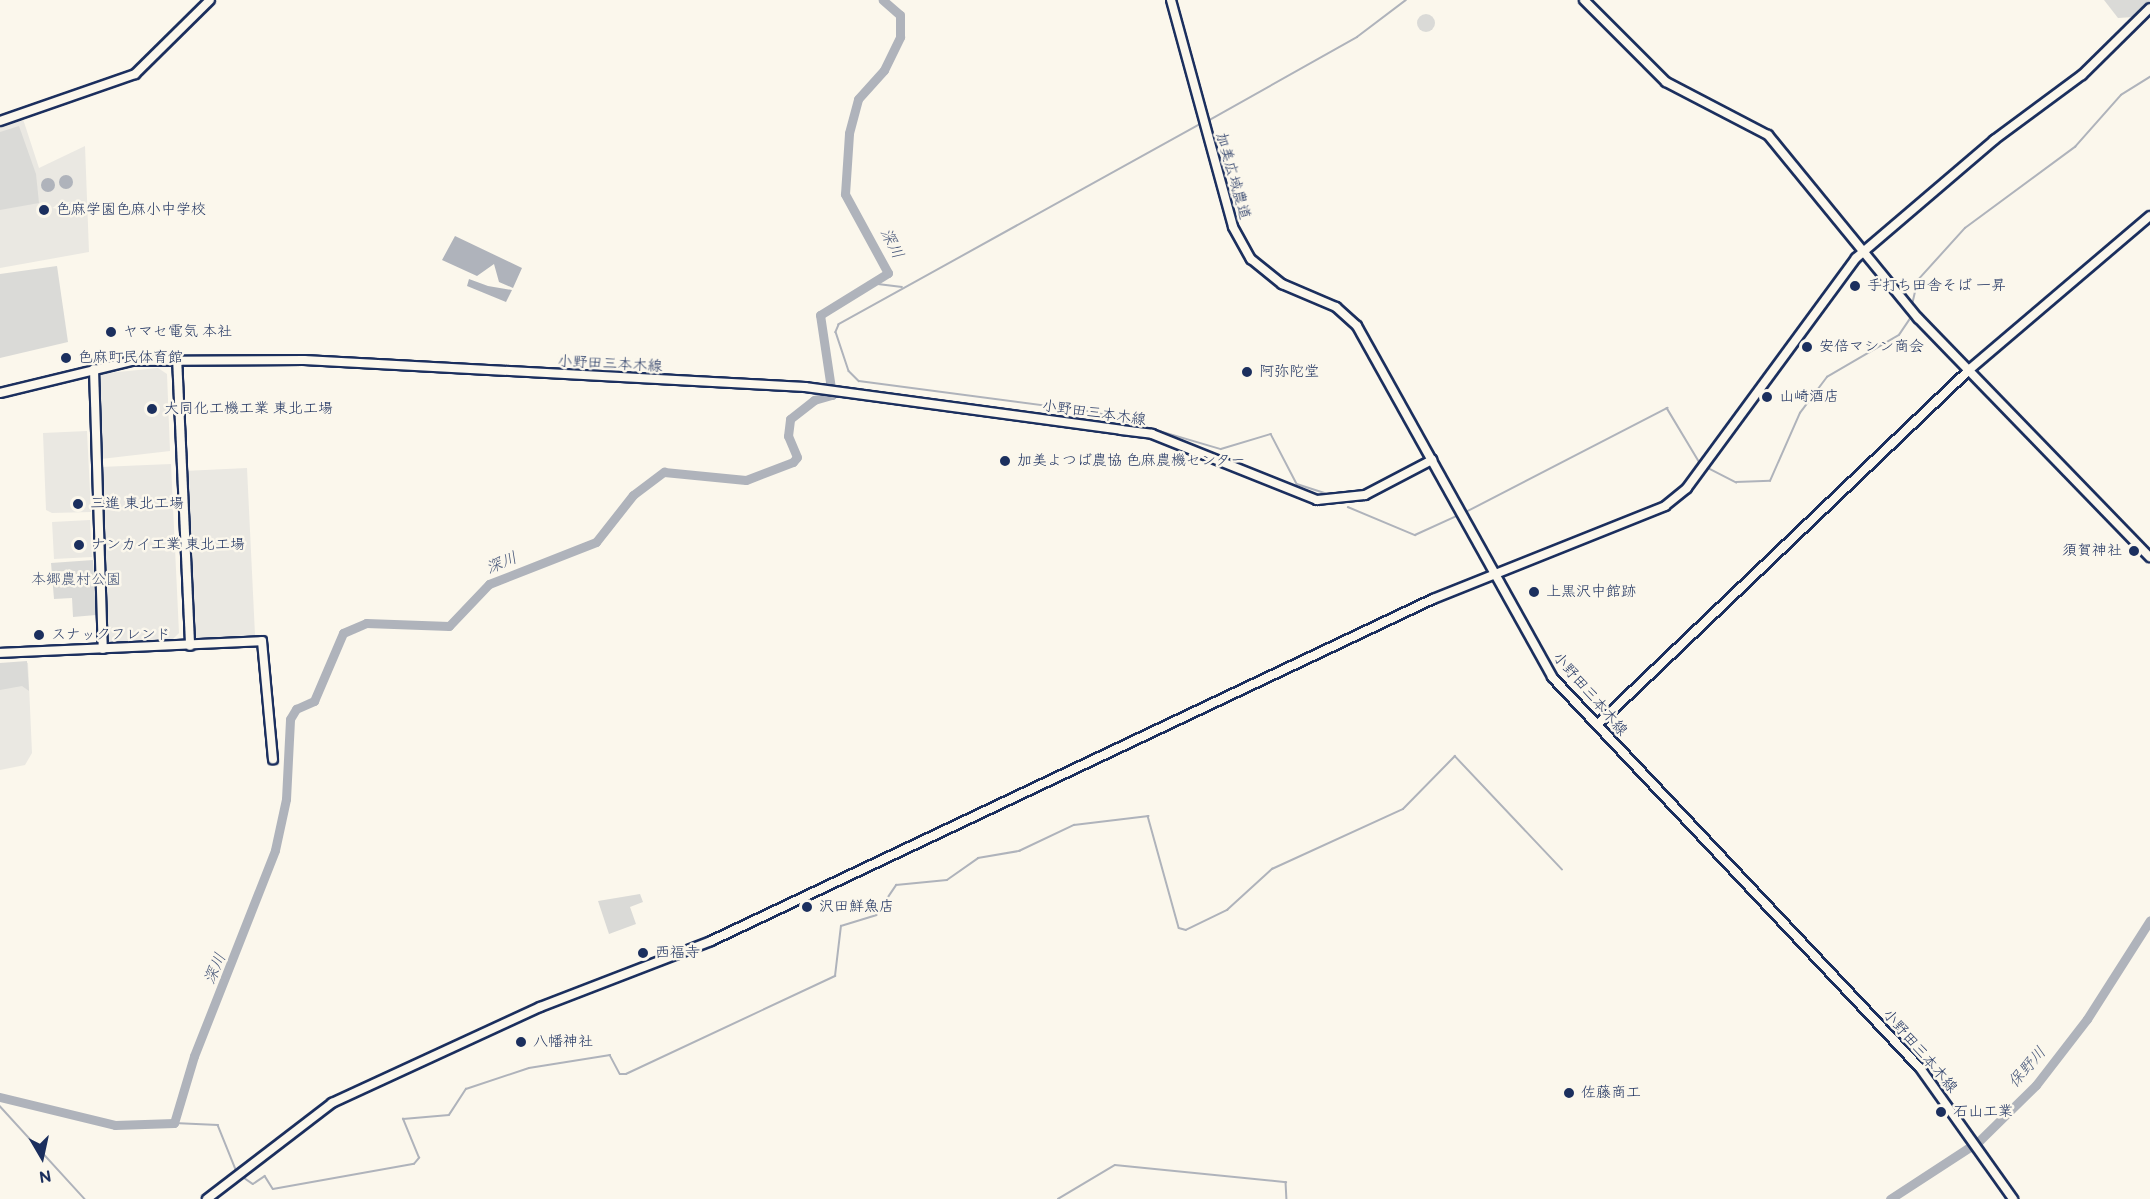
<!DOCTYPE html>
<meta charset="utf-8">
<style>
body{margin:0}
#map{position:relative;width:2150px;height:1199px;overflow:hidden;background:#fbf7ec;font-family:"Balsamiq Sans","Klee One",sans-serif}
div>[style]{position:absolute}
.built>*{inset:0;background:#eae8e2;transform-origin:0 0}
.green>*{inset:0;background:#dadad7}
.round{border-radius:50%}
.water>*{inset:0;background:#afb3bb}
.stream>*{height:1.5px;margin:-0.75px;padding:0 0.75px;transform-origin:0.75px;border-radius:0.75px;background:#afb3bb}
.river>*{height:9px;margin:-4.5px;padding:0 4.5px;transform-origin:4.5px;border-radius:4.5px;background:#afb3bb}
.roads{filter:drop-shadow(2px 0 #1b2f5e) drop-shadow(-2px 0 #1b2f5e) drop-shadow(0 2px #1b2f5e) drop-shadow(0 -2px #1b2f5e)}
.secondary>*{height:8px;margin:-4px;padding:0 4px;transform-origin:4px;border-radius:4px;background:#fbf7ec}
.dots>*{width:16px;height:16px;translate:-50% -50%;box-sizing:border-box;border:3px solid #fbf7ec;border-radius:50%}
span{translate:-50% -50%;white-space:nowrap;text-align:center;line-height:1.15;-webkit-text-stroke:5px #fbf7ec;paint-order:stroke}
.street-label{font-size:15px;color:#1b2f5e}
.poi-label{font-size:15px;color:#1b2f5e}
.left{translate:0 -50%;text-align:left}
.right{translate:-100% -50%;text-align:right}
.park-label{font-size:15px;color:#415176}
.water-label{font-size:16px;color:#47577a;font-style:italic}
.north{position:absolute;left:12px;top:1127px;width:60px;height:60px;-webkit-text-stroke:4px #fbf7ec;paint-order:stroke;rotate:171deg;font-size:16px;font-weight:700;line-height:24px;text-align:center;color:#1b2f5e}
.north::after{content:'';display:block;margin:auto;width:21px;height:27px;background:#1b2f5e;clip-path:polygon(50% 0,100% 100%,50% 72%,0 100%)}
</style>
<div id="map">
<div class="built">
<i style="clip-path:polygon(23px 119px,39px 168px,85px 146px,89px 252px,0 268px,0 127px)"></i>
<i style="clip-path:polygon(158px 368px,167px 374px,170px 451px,101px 459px,98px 374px)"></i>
<i style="clip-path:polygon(87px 431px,91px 512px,52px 513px,46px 510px,43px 433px)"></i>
<i style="clip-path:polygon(171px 464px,179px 633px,172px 640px,108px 643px,100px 467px)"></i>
<i style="clip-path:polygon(247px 468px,255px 635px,197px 638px,192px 634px,184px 471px)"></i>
<i style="left:90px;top:520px;width:37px;height:38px;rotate:87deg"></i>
<i style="clip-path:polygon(0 663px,28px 663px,32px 753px,25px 765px,0 770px)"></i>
</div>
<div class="green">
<i style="clip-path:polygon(2104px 0,2150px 0,2150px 16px,2118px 18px)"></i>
<i class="round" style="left:1417px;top:14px;width:18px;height:18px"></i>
<i style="clip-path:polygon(19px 126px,36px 174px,39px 203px,0 210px,0 132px)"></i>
<i style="clip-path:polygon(57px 266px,68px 342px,0 358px,0 274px)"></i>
<i style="clip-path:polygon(93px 560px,96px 615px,73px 617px,72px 598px,54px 599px,51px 563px)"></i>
<i style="clip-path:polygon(27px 661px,29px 691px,22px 686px,0 690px,0 663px)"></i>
<i style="clip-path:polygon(640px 894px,643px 902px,630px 907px,636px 924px,609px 934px,598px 901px)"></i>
</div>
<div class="water">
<i class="round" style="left:59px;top:175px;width:14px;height:14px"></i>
<i class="round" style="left:41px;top:178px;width:14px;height:14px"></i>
<i style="clip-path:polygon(455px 236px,522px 268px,513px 288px,499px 282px,494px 264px,477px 276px,442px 260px)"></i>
<i style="clip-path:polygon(469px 279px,488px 286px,512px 290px,506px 302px,467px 286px)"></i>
</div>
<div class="stream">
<i style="left:1208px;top:121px;width:171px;rotate:-29.4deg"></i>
<i style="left:1357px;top:37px;width:61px;rotate:-37.1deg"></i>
<i style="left:1201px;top:124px;width:414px;rotate:151deg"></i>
<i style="left:839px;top:325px;width:8px;rotate:113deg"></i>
<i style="left:836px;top:332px;width:41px;rotate:71.6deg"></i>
<i style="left:849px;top:371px;width:14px;rotate:45deg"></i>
<i style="left:859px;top:381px;width:238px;rotate:7.5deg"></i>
<i style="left:1095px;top:412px;width:131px;rotate:16.4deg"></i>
<i style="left:1221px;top:449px;width:52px;rotate:-16.7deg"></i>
<i style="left:1271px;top:434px;width:56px;rotate:62.5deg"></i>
<i style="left:1297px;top:484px;width:36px;rotate:18deg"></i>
<i style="left:878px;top:284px;width:24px;rotate:7deg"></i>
<i style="left:1912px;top:305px;width:26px;rotate:-77deg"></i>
<i style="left:1918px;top:280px;width:70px;rotate:-47.9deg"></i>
<i style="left:1965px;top:228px;width:137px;rotate:-36.4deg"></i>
<i style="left:2075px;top:147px;width:69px;rotate:-48.5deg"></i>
<i style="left:2121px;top:95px;width:34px;rotate:-32deg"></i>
<i style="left:1706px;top:467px;width:34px;rotate:27deg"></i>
<i style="left:1736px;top:482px;width:34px;rotate:-2deg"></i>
<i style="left:1770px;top:481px;width:74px;rotate:-66.2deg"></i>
<i style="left:1800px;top:413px;width:45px;rotate:-53.1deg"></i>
<i style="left:1827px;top:377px;width:83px;rotate:-30.3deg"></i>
<i style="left:1899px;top:335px;width:23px;rotate:-56deg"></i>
<i style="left:1348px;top:507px;width:73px;rotate:22.7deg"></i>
<i style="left:1415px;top:535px;width:48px;rotate:-24.4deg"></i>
<i style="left:1464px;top:513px;width:229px;rotate:-27.3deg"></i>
<i style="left:1667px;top:408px;width:64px;rotate:59deg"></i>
<i style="left:0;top:1106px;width:126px;rotate:47.6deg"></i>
<i style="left:174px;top:1123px;width:44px;rotate:2.6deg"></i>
<i style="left:218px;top:1125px;width:51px;rotate:68deg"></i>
<i style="left:243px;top:1177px;width:12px;rotate:35deg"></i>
<i style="left:253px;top:1184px;width:14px;rotate:-34deg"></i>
<i style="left:265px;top:1176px;width:15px;rotate:58deg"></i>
<i style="left:273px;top:1189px;width:143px;rotate:-10.1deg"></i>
<i style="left:414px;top:1164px;width:8px;rotate:-50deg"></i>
<i style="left:419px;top:1158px;width:42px;rotate:-112.3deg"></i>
<i style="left:403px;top:1119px;width:46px;rotate:-5deg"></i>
<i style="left:449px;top:1115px;width:31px;rotate:-57deg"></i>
<i style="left:466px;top:1089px;width:66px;rotate:-18.4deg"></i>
<i style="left:529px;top:1068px;width:82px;rotate:-9.1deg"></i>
<i style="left:610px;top:1055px;width:21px;rotate:62deg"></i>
<i style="left:620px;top:1074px;width:6px"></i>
<i style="left:626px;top:1074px;width:231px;rotate:-25.1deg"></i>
<i style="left:835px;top:976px;width:50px;rotate:-83.2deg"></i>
<i style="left:841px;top:926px;width:37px;rotate:-17deg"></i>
<i style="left:876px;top:915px;width:36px;rotate:-56deg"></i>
<i style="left:896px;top:885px;width:51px;rotate:-5.6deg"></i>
<i style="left:947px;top:880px;width:38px;rotate:-35deg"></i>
<i style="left:978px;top:858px;width:42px;rotate:-9.7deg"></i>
<i style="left:1019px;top:851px;width:61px;rotate:-25.3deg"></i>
<i style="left:1074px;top:825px;width:75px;rotate:-6.9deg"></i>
<i style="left:1148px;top:816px;width:116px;rotate:74.5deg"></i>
<i style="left:1179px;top:928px;width:7px;rotate:16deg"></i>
<i style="left:1186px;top:930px;width:46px;rotate:-26deg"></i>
<i style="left:1227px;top:910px;width:61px;rotate:-42.3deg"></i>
<i style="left:1272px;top:869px;width:144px;rotate:-24.6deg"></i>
<i style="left:1403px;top:809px;width:74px;rotate:-45.5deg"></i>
<i style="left:1455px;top:756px;width:156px;rotate:46.6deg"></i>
<i style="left:1058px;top:1199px;width:66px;rotate:-30.8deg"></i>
<i style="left:1115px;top:1165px;width:172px;rotate:5.7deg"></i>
<i style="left:1286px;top:1182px;width:17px;rotate:87deg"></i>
</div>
<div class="river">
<i style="left:0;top:1097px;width:118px;rotate:13.7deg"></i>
<i style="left:115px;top:1125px;width:59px;rotate:-1.9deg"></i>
<i style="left:174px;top:1123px;width:70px;rotate:-73.4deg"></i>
<i style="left:194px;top:1056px;width:221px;rotate:-68.5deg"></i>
<i style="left:275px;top:850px;width:52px;rotate:-77.8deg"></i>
<i style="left:286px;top:799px;width:80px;rotate:-87.1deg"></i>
<i style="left:290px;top:719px;width:12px;rotate:-59deg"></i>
<i style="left:296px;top:709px;width:20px;rotate:-24deg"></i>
<i style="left:314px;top:701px;width:74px;rotate:-66.9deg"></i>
<i style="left:343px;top:633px;width:25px;rotate:-23deg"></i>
<i style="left:366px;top:623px;width:83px;rotate:2.1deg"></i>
<i style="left:449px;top:626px;width:58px;rotate:-46.4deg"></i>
<i style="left:489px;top:584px;width:115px;rotate:-21.4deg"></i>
<i style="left:596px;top:542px;width:60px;rotate:-51.8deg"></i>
<i style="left:633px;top:495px;width:39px;rotate:-37deg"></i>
<i style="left:664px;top:472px;width:82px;rotate:5.6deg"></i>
<i style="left:746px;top:480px;width:50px;rotate:-21deg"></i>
<i style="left:793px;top:462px;width:6px;rotate:-51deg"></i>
<i style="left:797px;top:457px;width:23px;rotate:-113deg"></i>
<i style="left:788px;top:436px;width:17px;rotate:-83deg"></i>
<i style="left:790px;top:419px;width:31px;rotate:-38deg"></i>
<i style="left:814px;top:400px;width:19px;rotate:-16deg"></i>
<i style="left:832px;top:395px;width:81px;rotate:-98.5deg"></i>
<i style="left:820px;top:315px;width:80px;rotate:-31.7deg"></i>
<i style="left:888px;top:273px;width:90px;rotate:-118.6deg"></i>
<i style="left:845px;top:194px;width:61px;rotate:-86.2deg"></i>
<i style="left:849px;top:133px;width:35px;rotate:-75deg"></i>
<i style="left:858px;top:99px;width:39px;rotate:-48deg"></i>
<i style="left:884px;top:70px;width:37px;rotate:-64deg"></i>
<i style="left:900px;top:37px;width:22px;rotate:-90deg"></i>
<i style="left:900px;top:15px;width:23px;rotate:-139deg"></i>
<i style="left:1890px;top:1199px;width:106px;rotate:-33.1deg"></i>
<i style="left:1979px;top:1141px;width:80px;rotate:-44.5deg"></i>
<i style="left:2036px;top:1085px;width:83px;rotate:-52.3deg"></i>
<i style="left:2087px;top:1019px;width:117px;rotate:-57.5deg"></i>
</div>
<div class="roads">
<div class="secondary">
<i style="left:1171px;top:0;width:235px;rotate:74.7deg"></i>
<i style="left:1233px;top:227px;width:37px;rotate:61deg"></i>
<i style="left:1251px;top:259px;width:40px;rotate:39deg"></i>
<i style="left:1282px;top:284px;width:59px;rotate:23.1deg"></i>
<i style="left:1336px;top:307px;width:28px;rotate:42deg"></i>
<i style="left:1357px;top:326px;width:402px;rotate:60.9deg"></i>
<i style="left:1552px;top:677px;width:537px;rotate:46.74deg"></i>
<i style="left:1920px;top:1068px;width:161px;rotate:54.6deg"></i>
<i style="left:1584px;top:0;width:116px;rotate:45deg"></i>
<i style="left:1666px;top:82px;width:115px;rotate:27.5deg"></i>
<i style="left:1768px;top:135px;width:237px;rotate:50.7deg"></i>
<i style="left:1918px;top:318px;width:333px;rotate:45.9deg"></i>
<i style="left:0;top:121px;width:143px;rotate:-19.2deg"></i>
<i style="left:135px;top:74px;width:105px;rotate:-44.6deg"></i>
<i style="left:177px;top:357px;width:289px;rotate:87.4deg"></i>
<i style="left:94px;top:369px;width:280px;rotate:88.2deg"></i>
<i style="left:0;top:393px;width:135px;rotate:-13.7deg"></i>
<i style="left:131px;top:361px;width:173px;rotate:-0.3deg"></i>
<i style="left:304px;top:360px;width:502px;rotate:3.08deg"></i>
<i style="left:805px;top:387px;width:319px;rotate:7.7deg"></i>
<i style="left:1121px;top:430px;width:31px;rotate:7deg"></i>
<i style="left:1152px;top:434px;width:178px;rotate:21.8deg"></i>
<i style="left:1317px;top:500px;width:48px;rotate:-5.9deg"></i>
<i style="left:1365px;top:495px;width:76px;rotate:-27.6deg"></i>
<i style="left:0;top:653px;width:262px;rotate:-2.6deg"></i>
<i style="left:262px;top:641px;width:119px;rotate:84.7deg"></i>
<i style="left:1597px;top:725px;width:516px;rotate:-43.66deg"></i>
<i style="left:1970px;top:369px;width:236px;rotate:-40.4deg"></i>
<i style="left:207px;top:1199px;width:158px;rotate:-37.5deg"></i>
<i style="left:332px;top:1103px;width:229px;rotate:-24.8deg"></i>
<i style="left:540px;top:1007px;width:183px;rotate:-21.1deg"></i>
<i style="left:711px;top:941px;width:799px;rotate:-25.35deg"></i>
<i style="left:1433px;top:599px;width:250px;rotate:-21.8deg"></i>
<i style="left:1665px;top:506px;width:28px;rotate:-39deg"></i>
<i style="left:1687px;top:488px;width:285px;rotate:-53.7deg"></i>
<i style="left:1856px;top:258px;width:182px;rotate:-40.5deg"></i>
<i style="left:1994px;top:140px;width:109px;rotate:-36.5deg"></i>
<i style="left:2082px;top:75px;width:95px;rotate:-44.6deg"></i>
</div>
</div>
<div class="dots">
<i style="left:44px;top:210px;background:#1b2f5e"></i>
<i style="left:1855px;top:286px;background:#1b2f5e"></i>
<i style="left:111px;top:332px;background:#1b2f5e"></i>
<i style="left:1807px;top:347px;background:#1b2f5e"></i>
<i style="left:66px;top:358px;background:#1b2f5e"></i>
<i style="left:1247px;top:372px;background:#1b2f5e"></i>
<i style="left:1767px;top:397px;background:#1b2f5e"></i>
<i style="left:152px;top:409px;background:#1b2f5e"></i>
<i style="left:1005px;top:461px;background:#1b2f5e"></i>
<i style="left:78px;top:504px;background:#1b2f5e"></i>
<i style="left:79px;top:545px;background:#1b2f5e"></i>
<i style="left:2134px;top:551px;background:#1b2f5e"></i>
<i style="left:1534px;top:592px;background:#1b2f5e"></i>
<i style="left:39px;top:635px;background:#1b2f5e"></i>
<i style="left:807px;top:907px;background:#1b2f5e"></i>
<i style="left:643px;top:953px;background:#1b2f5e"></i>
<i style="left:521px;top:1042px;background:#1b2f5e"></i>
<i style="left:1569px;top:1093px;background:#1b2f5e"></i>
<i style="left:1941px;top:1112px;background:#1b2f5e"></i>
</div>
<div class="street-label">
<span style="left:1233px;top:176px;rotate:74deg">加美広域農道</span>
<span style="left:610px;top:364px;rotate:3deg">小野田三本木線</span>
<span style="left:1094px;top:413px;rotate:8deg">小野田三本木線</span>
<span style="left:1590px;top:694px;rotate:49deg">小野田三本木線</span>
<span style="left:1920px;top:1051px;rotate:49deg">小野田三本木線</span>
</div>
<div class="poi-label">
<span class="left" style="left:56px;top:210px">色麻学園色麻小中学校</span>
<span class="left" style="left:1867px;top:286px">手打ち田舎そば 一昇</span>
<span class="left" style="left:123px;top:332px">ヤマセ電気 本社</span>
<span class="left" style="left:1819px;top:347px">安倍マシン商会</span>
<span class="left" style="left:78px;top:358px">色麻町民体育館</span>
<span class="left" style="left:1259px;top:372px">阿弥陀堂</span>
<span class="left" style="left:1779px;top:397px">山崎酒店</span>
<span class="left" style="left:164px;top:409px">大同化工機工業 東北工場</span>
<span class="left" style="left:1017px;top:461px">加美よつば農協 色麻農機センター</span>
<span class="left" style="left:90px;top:504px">三進 東北工場</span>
<span class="left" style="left:91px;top:545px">ナンカイ工業 東北工場</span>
<span class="right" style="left:2122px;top:551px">須賀神社</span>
<span class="left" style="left:1546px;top:592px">上黒沢中館跡</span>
<span class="left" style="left:51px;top:635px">スナックフレンド</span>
<span class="left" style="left:819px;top:907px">沢田鮮魚店</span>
<span class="left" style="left:655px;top:953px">西福寺</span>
<span class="left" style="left:533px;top:1042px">八幡神社</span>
<span class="left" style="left:1581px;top:1093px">佐藤商工</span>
<span class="left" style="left:1953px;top:1112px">石山工業</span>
</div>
<div class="park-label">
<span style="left:76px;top:580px">本郷農村公園</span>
</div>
<div class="water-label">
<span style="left:891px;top:244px;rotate:63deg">深川</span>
<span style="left:502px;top:564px;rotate:-23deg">深川</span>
<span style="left:216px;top:969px;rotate:-67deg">深川</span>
<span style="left:2028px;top:1068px;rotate:-49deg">保野川</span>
</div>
<div class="north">N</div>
</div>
